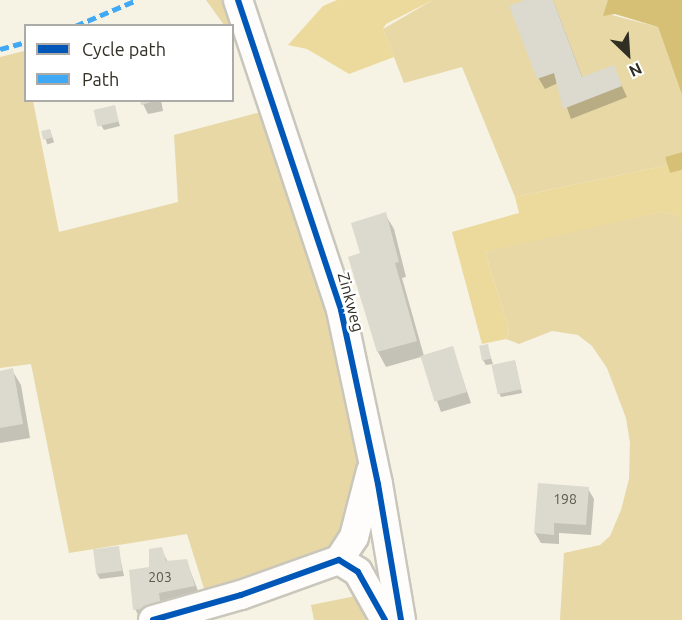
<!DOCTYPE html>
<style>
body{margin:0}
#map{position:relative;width:682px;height:620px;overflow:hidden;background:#f6f2e4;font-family:Ubuntu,sans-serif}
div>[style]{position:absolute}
.green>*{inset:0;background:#e7d8a6}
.forest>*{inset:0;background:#ecda9c}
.water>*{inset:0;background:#d6c075}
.shadow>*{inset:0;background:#0003;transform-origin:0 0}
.building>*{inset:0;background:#dcd9ce;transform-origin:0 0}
.roads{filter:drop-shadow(2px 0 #c9c6bb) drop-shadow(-2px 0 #c9c6bb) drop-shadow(0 2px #c9c6bb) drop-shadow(0 -2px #c9c6bb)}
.minor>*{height:28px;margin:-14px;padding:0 14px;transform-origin:14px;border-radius:14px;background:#fefdfb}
.quiet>*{height:4.5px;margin-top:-2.25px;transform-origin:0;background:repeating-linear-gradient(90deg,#3fa9f5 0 9px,transparent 0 13.5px)}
.cycleway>*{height:6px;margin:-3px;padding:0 3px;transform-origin:3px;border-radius:3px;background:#0057b8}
span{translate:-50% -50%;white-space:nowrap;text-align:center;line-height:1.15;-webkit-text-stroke:5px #fff;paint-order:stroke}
.number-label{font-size:14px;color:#5c5a4f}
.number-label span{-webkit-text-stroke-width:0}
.street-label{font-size:16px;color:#312e24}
.legend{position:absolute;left:24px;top:24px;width:210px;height:78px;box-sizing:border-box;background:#fff;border:2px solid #adaba7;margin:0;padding:8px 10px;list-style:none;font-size:18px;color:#312e24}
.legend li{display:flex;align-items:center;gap:12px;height:30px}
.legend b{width:30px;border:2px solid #adaba7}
.north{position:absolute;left:598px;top:24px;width:60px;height:60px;-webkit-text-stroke:4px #fff;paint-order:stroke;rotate:155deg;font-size:16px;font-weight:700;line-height:24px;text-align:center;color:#312e24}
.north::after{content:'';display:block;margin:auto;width:21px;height:27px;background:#312e24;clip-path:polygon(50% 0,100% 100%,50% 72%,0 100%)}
</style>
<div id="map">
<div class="green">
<i style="clip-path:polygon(206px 0,225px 0,241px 42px,233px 34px,232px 26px,224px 25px)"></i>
<i style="clip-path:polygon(433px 0,608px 0,608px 14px,658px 27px,682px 95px,682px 152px,665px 157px,668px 165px,515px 197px,462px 67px,404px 83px,383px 29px)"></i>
<i style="clip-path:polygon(24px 51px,26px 100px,33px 101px,59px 232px,178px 202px,174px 135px,261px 112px,302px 217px,357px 422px,359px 475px,347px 532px,328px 558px,206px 595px,187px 534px,69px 553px,31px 364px,0 368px,0 57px)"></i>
<i style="clip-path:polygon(661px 212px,679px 216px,682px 228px,682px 620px,560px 620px,564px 553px,600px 545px,610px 536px,621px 510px,629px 479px,630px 443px,626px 418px,607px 368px,592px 346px,578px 335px,552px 331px,519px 344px,506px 339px,509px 330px,485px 252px,572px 229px)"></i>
<i style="clip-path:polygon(356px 596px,369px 620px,314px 620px,311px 605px)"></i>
</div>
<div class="forest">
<i style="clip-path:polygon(337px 0,433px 0,386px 24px,383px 29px,394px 57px,349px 74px,307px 49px,288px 45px,323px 6px)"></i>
<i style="clip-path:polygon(668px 165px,670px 173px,682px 170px,682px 228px,678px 216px,661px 212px,485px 252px,509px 330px,506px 339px,482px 344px,452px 232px,519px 213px,515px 197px)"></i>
</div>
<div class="water">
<i style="clip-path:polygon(608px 0,682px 0,682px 95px,658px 27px,615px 14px,603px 16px)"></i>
<i style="clip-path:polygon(682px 152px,682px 170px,670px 173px,665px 157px)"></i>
</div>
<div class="shadow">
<i style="clip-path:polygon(529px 0,553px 0,583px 79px,613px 67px,627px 97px,571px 119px,558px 83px,545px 89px,539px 79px,511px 7px)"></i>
<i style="clip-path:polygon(141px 100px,161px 100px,163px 111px,148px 114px)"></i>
<i style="clip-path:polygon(114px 107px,120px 126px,104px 130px,101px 125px)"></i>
<i style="left:50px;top:130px;width:13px;height:7px;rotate:72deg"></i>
<i style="clip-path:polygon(385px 214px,394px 229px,406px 277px,402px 278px,424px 356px,452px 348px,471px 403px,441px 412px,421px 357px,386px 367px,378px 352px,350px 258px,362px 254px)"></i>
<i style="clip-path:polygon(487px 346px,493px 364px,486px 365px,483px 360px)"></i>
<i style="clip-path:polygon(515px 361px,522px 393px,501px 397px,499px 393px)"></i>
<i style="clip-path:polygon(12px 370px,21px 385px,30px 438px,0 443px,0 372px)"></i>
<i style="clip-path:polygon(588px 489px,594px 499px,591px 535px,559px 533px,559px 544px,541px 543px,535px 533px)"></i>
<i style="clip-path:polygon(118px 548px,124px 576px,100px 579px,97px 574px)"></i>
<i style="clip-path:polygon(161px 549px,168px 562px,186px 560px,200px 596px,141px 620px,135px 609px)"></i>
</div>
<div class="building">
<i style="clip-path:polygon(525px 0,553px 0,582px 77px,614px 65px,622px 86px,563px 109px,554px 73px,537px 79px,509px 6px)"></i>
<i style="clip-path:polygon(140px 100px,155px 100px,155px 101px,141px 105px)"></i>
<i style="left:115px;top:105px;width:17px;height:22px;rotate:77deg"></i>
<i style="left:50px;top:129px;width:9px;height:9px;rotate:77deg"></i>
<i style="clip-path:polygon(386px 212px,399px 262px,395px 263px,417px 341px,377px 352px,348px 257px,360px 253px,351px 223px)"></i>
<i style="left:488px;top:344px;width:15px;height:9px;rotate:79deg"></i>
<i style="left:453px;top:346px;width:48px;height:34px;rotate:73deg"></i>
<i style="left:515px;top:360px;width:30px;height:24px;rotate:78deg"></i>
<i style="clip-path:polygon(13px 368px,23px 424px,0 428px,0 371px)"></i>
<i style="clip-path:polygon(538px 483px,589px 487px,586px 525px,554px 523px,554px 535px,534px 533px)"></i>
<i style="left:119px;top:546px;width:25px;height:26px;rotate:83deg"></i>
<i style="clip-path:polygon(162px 547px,166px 561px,187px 559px,195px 586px,159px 593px,161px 607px,133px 610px,129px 570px,149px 567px,149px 549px)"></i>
</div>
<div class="roads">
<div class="minor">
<i style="left:238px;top:0;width:327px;rotate:71.6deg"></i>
<i style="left:341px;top:310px;width:178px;rotate:78deg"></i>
<i style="left:378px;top:484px;width:138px;rotate:80.4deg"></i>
<i style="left:339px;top:560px;width:27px;rotate:-57deg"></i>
<i style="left:354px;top:537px;width:68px;rotate:-75.6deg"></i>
<i style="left:153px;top:620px;width:91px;rotate:-15.9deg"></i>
<i style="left:241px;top:595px;width:104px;rotate:-19.7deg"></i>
<i style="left:339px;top:560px;width:22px;rotate:32deg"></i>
<i style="left:358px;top:572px;width:55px;rotate:60.6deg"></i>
</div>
</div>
<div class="quiet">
<i style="left:75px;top:26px;width:67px;rotate:-22.8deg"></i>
<i style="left:0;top:49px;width:27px;rotate:-15deg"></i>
</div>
<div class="cycleway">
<i style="left:238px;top:0;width:327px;rotate:71.6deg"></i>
<i style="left:341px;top:310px;width:178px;rotate:78deg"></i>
<i style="left:378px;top:484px;width:138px;rotate:80.4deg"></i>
<i style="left:153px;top:620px;width:91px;rotate:-15.9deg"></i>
<i style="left:241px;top:595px;width:104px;rotate:-19.7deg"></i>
<i style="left:339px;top:560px;width:22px;rotate:32deg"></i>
<i style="left:358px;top:572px;width:55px;rotate:60.6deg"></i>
</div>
<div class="number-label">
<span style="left:565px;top:499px">198</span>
<span style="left:160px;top:577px">203</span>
</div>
<div class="street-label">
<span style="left:351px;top:302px;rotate:75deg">Zinkweg</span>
</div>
<ul class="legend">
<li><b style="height:8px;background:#0057b8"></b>Cycle path</li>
<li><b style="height:8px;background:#3fa9f5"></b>Path</li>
</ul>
<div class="north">N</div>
</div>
